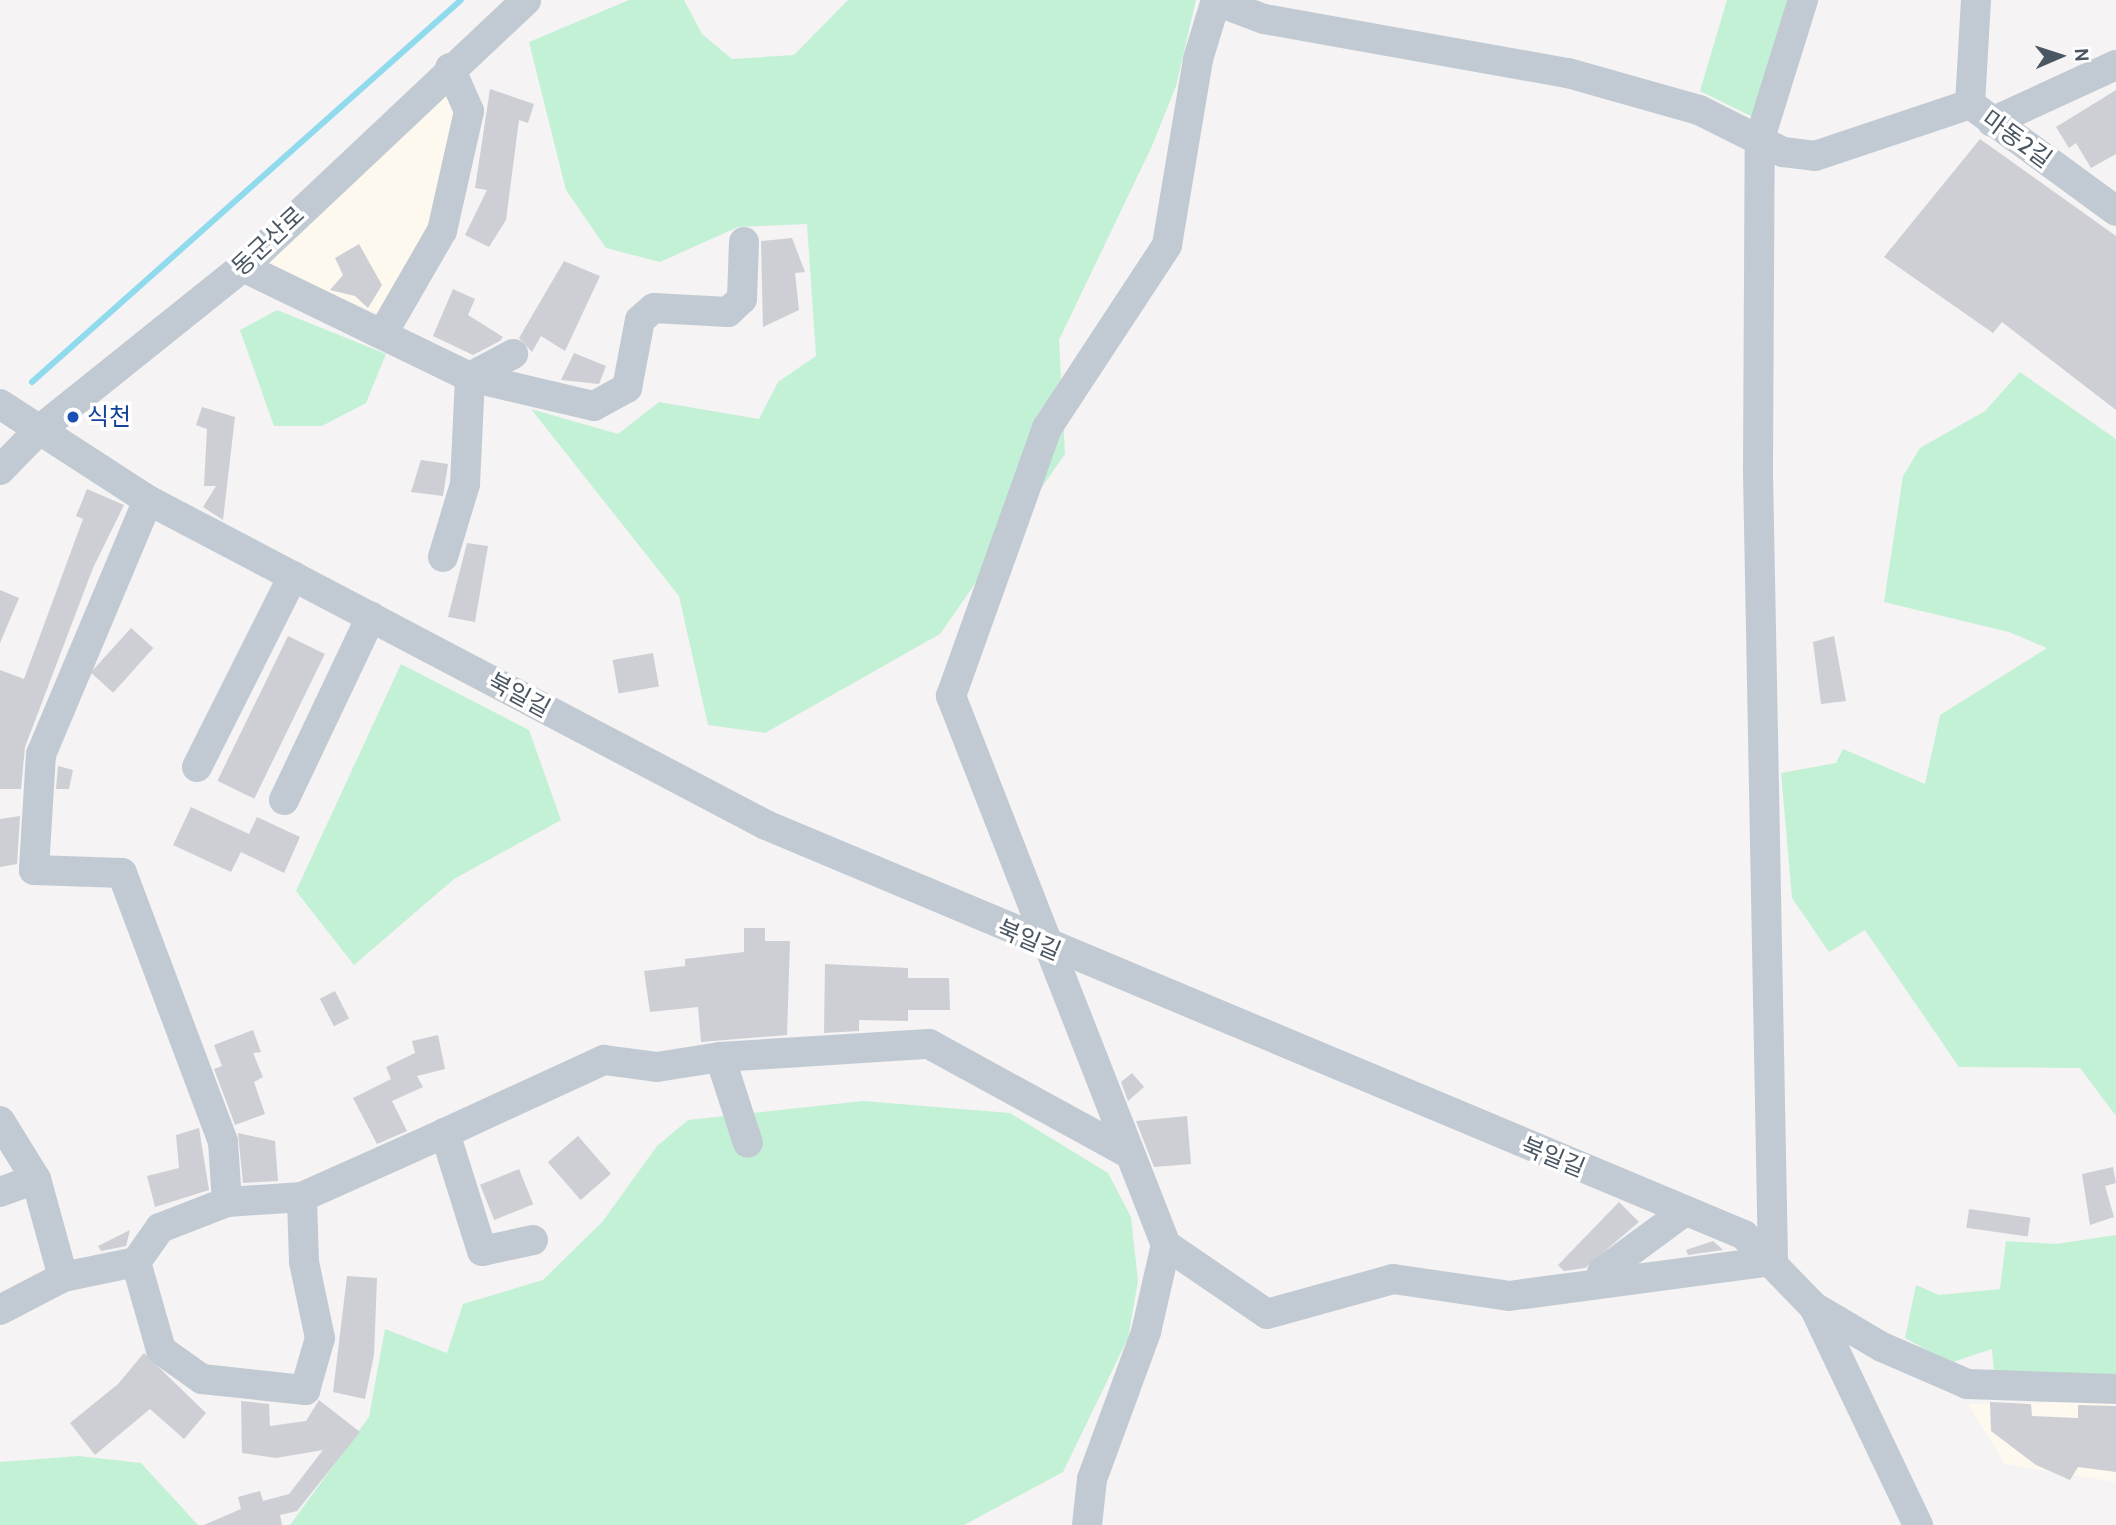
<!DOCTYPE html>
<meta charset="utf-8">
<style>
body{margin:0}
#map{position:relative;width:2116px;height:1525px;overflow:hidden;background:#f5f3f3;font-family:Cabin,"Noto Sans KR",sans-serif}
div>[style]{position:absolute}
.commercial>*{inset:0;background:#fdf9ef}
.green>*{inset:0;background:#c3f1d5}
.stream>*{height:6px;margin:-3px;padding:0 3px;transform-origin:3px;border-radius:3px;background:#90daee}
.building>*{inset:0;background:#cdcfd5;transform-origin:0 0}
.minor>*{height:30px;margin:-15px;padding:0 15px;transform-origin:15px;border-radius:15px;background:#c1cad2}
.dots>*{width:19px;height:19px;translate:-50% -50%;box-sizing:border-box;border:4px solid #fff;border-radius:50%}
span{translate:-50% -50%;white-space:nowrap;text-align:center;line-height:1.15;-webkit-text-stroke:7px #fff;paint-order:stroke}
.street-label{font-size:24px;color:#4a5661}
.transit-label{font-size:24px;color:#164399}
.left{translate:0 -50%;text-align:left}
.north{position:absolute;left:2025px;top:21px;width:70px;height:70px;-webkit-text-stroke:5px #fff;paint-order:stroke;rotate:87deg;font-size:19px;font-weight:700;line-height:28px;text-align:center;color:#4a5661}
.north::after{content:'';display:block;margin:auto;width:24px;height:32px;background:#4a5661;clip-path:polygon(50% 0,100% 100%,50% 72%,0 100%)}
</style>
<div id="map">
<div class="commercial">
<i style="clip-path:polygon(446px 93px,454px 117px,425px 237px,379px 314px,263px 264px)"></i>
<i style="clip-path:polygon(2116px 1401px,2116px 1482px,2005px 1464px,1968px 1404px)"></i>
</div>
<div class="green">
<i style="clip-path:polygon(629px 0,684px 0,702px 34px,732px 59px,794px 55px,848px 0,1196px 0,1176px 86px,1152px 146px,1059px 340px,1065px 454px,940px 634px,765px 733px,708px 725px,679px 596px,531px 409px,618px 434px,659px 402px,759px 419px,778px 382px,816px 356px,807px 224px,738px 227px,660px 262px,606px 248px,566px 190px,529px 42px)"></i>
<i style="clip-path:polygon(1727px 0,1788px 0,1753px 117px,1700px 91px)"></i>
<i style="clip-path:polygon(277px 310px,386px 354px,366px 403px,322px 426px,274px 426px,240px 330px)"></i>
<i style="clip-path:polygon(2020px 372px,2116px 439px,2116px 1116px,2080px 1068px,1959px 1067px,1865px 930px,1829px 952px,1792px 898px,1781px 773px,1836px 763px,1843px 749px,1925px 784px,1940px 715px,2047px 648px,2009px 632px,1884px 602px,1903px 476px,1920px 448px,1985px 411px)"></i>
<i style="clip-path:polygon(401px 664px,529px 730px,561px 820px,454px 879px,354px 965px,296px 891px)"></i>
<i style="clip-path:polygon(863px 1101px,1010px 1113px,1108px 1173px,1131px 1217px,1138px 1281px,1128px 1338px,1063px 1472px,964px 1525px,290px 1525px,369px 1417px,385px 1329px,447px 1353px,463px 1304px,543px 1280px,603px 1221px,657px 1146px,688px 1120px)"></i>
<i style="clip-path:polygon(2116px 1235px,2116px 1376px,1994px 1374px,1992px 1349px,1950px 1363px,1905px 1338px,1916px 1285px,1939px 1295px,2000px 1289px,2006px 1241px,2056px 1244px)"></i>
<i style="clip-path:polygon(79px 1456px,141px 1463px,198px 1525px,0 1525px,0 1462px)"></i>
</div>
<div class="stream">
<i style="left:32px;top:382px;width:574px;rotate:-41.68deg"></i>
</div>
<div class="building">
<i style="clip-path:polygon(490px 89px,534px 104px,528px 123px,519px 120px,506px 220px,489px 247px,465px 235px,487px 190px,475px 188px)"></i>
<i style="clip-path:polygon(2116px 90px,2116px 154px,2091px 168px,2076px 143px,2069px 148px,2056px 127px)"></i>
<i style="clip-path:polygon(1980px 139px,2116px 236px,2116px 410px,2002px 322px,1993px 333px,1884px 257px)"></i>
<i style="clip-path:polygon(792px 238px,805px 272px,795px 273px,799px 310px,763px 327px,761px 241px)"></i>
<i style="clip-path:polygon(359px 244px,382px 285px,368px 308px,355px 296px,330px 290px,343px 275px,335px 258px)"></i>
<i style="clip-path:polygon(564px 261px,600px 276px,565px 351px,541px 336px,532px 352px,519px 338px)"></i>
<i style="clip-path:polygon(453px 289px,475px 299px,468px 315px,503px 337px,500px 341px,473px 355px,433px 336px)"></i>
<i style="clip-path:polygon(574px 353px,606px 366px,599px 384px,561px 380px)"></i>
<i style="clip-path:polygon(202px 407px,235px 417px,223px 520px,203px 507px,216px 486px,204px 486px,207px 429px,196px 425px)"></i>
<i style="clip-path:polygon(421px 460px,448px 464px,443px 496px,411px 492px)"></i>
<i style="clip-path:polygon(87px 489px,124px 505px,93px 568px,25px 747px,21px 789px,0 789px,0 670px,24px 679px,83px 519px,76px 516px)"></i>
<i style="clip-path:polygon(467px 543px,488px 546px,475px 622px,448px 617px)"></i>
<i style="clip-path:polygon(0 590px,19px 598px,0 643px)"></i>
<i style="left:131px;top:628px;width:30px;height:60px;rotate:42deg"></i>
<i style="left:288px;top:636px;width:41px;height:161px;rotate:26deg"></i>
<i style="clip-path:polygon(1834px 636px,1846px 701px,1821px 704px,1813px 642px)"></i>
<i style="left:653px;top:653px;width:34px;height:41px;rotate:80deg"></i>
<i style="clip-path:polygon(58px 766px,73px 770px,69px 789px,56px 789px)"></i>
<i style="clip-path:polygon(191px 807px,249px 834px,257px 817px,300px 837px,284px 873px,241px 852px,231px 872px,173px 845px)"></i>
<i style="clip-path:polygon(20px 816px,17px 864px,0 867px,0 819px)"></i>
<i style="clip-path:polygon(744px 928px,765px 928px,765px 941px,790px 941px,787px 1035px,701px 1042px,698px 1007px,650px 1012px,644px 971px,685px 966px,685px 959px,744px 952px)"></i>
<i style="clip-path:polygon(825px 964px,908px 968px,908px 978px,949px 978px,950px 1010px,908px 1010px,908px 1021px,859px 1020px,859px 1031px,824px 1033px)"></i>
<i style="left:335px;top:991px;width:31px;height:17px;rotate:63deg"></i>
<i style="clip-path:polygon(253px 1030px,261px 1052px,253px 1053px,263px 1077px,254px 1082px,265px 1114px,235px 1125px,214px 1069px,222px 1066px,214px 1045px)"></i>
<i style="clip-path:polygon(438px 1035px,445px 1069px,417px 1076px,423px 1087px,392px 1101px,407px 1131px,377px 1144px,353px 1098px,391px 1079px,386px 1067px,415px 1053px,412px 1041px)"></i>
<i style="clip-path:polygon(1132px 1073px,1144px 1087px,1128px 1101px,1121px 1082px)"></i>
<i style="clip-path:polygon(1187px 1116px,1191px 1164px,1154px 1167px,1136px 1121px)"></i>
<i style="clip-path:polygon(199px 1128px,209px 1190px,155px 1207px,147px 1176px,179px 1168px,176px 1135px)"></i>
<i style="clip-path:polygon(238px 1133px,275px 1141px,278px 1181px,243px 1183px)"></i>
<i style="left:578px;top:1136px;width:50px;height:40px;rotate:49deg"></i>
<i style="clip-path:polygon(2113px 1167px,2116px 1183px,2105px 1186px,2114px 1217px,2090px 1225px,2082px 1174px)"></i>
<i style="left:519px;top:1169px;width:38px;height:42px;rotate:68deg"></i>
<i style="clip-path:polygon(1619px 1202px,1639px 1222px,1585px 1268px,1564px 1271px,1558px 1265px)"></i>
<i style="left:1969px;top:1209px;width:62px;height:19px;rotate:8deg"></i>
<i style="clip-path:polygon(130px 1230px,126px 1246px,101px 1251px,98px 1246px)"></i>
<i style="clip-path:polygon(1713px 1241px,1723px 1250px,1688px 1255px,1686px 1250px)"></i>
<i style="clip-path:polygon(347px 1276px,377px 1278px,374px 1355px,365px 1399px,333px 1392px)"></i>
<i style="clip-path:polygon(144px 1353px,206px 1413px,184px 1439px,150px 1409px,95px 1455px,70px 1423px,118px 1384px)"></i>
<i style="clip-path:polygon(319px 1400px,360px 1432px,297px 1511px,280px 1515px,282px 1525px,204px 1525px,241px 1509px,238px 1497px,260px 1491px,263px 1501px,289px 1494px,323px 1450px,276px 1458px,242px 1453px,241px 1401px,269px 1404px,270px 1426px,306px 1421px)"></i>
<i style="clip-path:polygon(1990px 1402px,2031px 1404px,2032px 1416px,2078px 1418px,2078px 1405px,2116px 1406px,2116px 1472px,2078px 1467px,2070px 1480px,2036px 1465px,1991px 1431px)"></i>
</div>
<div class="minor">
<i style="left:1976px;top:0;width:104px;rotate:93.3deg"></i>
<i style="left:1970px;top:104px;width:181px;rotate:36.2deg"></i>
<i style="left:1216px;top:1px;width:51px;rotate:20.6deg"></i>
<i style="left:1264px;top:19px;width:309px;rotate:10.1deg"></i>
<i style="left:1568px;top:73px;width:136px;rotate:15.8deg"></i>
<i style="left:1699px;top:110px;width:94px;rotate:26.6deg"></i>
<i style="left:1783px;top:152px;width:32px;rotate:7deg"></i>
<i style="left:1815px;top:156px;width:163px;rotate:-18.5deg"></i>
<i style="left:1992px;top:122px;width:136px;rotate:-24.7deg"></i>
<i style="left:243px;top:267px;width:252px;rotate:25.9deg"></i>
<i style="left:470px;top:377px;width:49px;rotate:-28.1deg"></i>
<i style="left:383px;top:333px;width:118px;rotate:-60deg"></i>
<i style="left:442px;top:231px;width:123px;rotate:-77.3deg"></i>
<i style="left:469px;top:111px;width:47px;rotate:-113.8deg"></i>
<i style="left:0;top:404px;width:176px;rotate:33deg"></i>
<i style="left:148px;top:500px;width:698px;rotate:27.74deg"></i>
<i style="left:766px;top:825px;width:1060px;rotate:22.74deg"></i>
<i style="left:1744px;top:1235px;width:100px;rotate:45.8deg"></i>
<i style="left:1814px;top:1307px;width:242px;rotate:64.5deg"></i>
<i style="left:0;top:470px;width:54px;rotate:-45.7deg"></i>
<i style="left:38px;top:431px;width:263px;rotate:-38.7deg"></i>
<i style="left:243px;top:267px;width:389px;rotate:-43.3deg"></i>
<i style="left:148px;top:500px;width:276px;rotate:112.8deg"></i>
<i style="left:41px;top:754px;width:116px;rotate:93.5deg"></i>
<i style="left:34px;top:870px;width:88px;rotate:2deg"></i>
<i style="left:122px;top:873px;width:287px;rotate:69.4deg"></i>
<i style="left:223px;top:1142px;width:60px;rotate:86.2deg"></i>
<i style="left:227px;top:1202px;width:75px;rotate:-3.8deg"></i>
<i style="left:302px;top:1197px;width:157px;rotate:-24.1deg"></i>
<i style="left:443px;top:557px;width:76px;rotate:-73.2deg"></i>
<i style="left:465px;top:484px;width:107px;rotate:-87.3deg"></i>
<i style="left:470px;top:377px;width:127px;rotate:13.2deg"></i>
<i style="left:594px;top:406px;width:38px;rotate:-29deg"></i>
<i style="left:627px;top:388px;width:69px;rotate:-79.2deg"></i>
<i style="left:640px;top:320px;width:18px;rotate:-41deg"></i>
<i style="left:654px;top:308px;width:74px;rotate:3.1deg"></i>
<i style="left:728px;top:312px;width:19px;rotate:-43deg"></i>
<i style="left:742px;top:299px;width:57px;rotate:-88deg"></i>
<i style="left:197px;top:767px;width:214px;rotate:-63.3deg"></i>
<i style="left:284px;top:800px;width:203px;rotate:-64.6deg"></i>
<i style="left:720px;top:1057px;width:90px;rotate:72deg"></i>
<i style="left:0;top:1121px;width:68px;rotate:58.2deg"></i>
<i style="left:36px;top:1179px;width:102px;rotate:74.6deg"></i>
<i style="left:0;top:1192px;width:38px;rotate:-20deg"></i>
<i style="left:227px;top:1202px;width:72px;rotate:158.8deg"></i>
<i style="left:160px;top:1228px;width:42px;rotate:125.2deg"></i>
<i style="left:136px;top:1262px;width:91px;rotate:74.1deg"></i>
<i style="left:161px;top:1350px;width:50px;rotate:35.3deg"></i>
<i style="left:202px;top:1379px;width:104px;rotate:6.1deg"></i>
<i style="left:305px;top:1390px;width:54px;rotate:-73.9deg"></i>
<i style="left:320px;top:1338px;width:78px;rotate:-101.9deg"></i>
<i style="left:304px;top:1262px;width:65px;rotate:-91.8deg"></i>
<i style="left:533px;top:1240px;width:52px;rotate:167.8deg"></i>
<i style="left:482px;top:1251px;width:124px;rotate:-107.4deg"></i>
<i style="left:445px;top:1133px;width:175px;rotate:-24.7deg"></i>
<i style="left:604px;top:1060px;width:53px;rotate:7.5deg"></i>
<i style="left:657px;top:1067px;width:64px;rotate:-9deg"></i>
<i style="left:720px;top:1057px;width:209px;rotate:-3.6deg"></i>
<i style="left:929px;top:1044px;width:229px;rotate:28.7deg"></i>
<i style="left:1166px;top:1245px;width:122px;rotate:34.3deg"></i>
<i style="left:1267px;top:1314px;width:131px;rotate:-15.5deg"></i>
<i style="left:1393px;top:1279px;width:117px;rotate:8.3deg"></i>
<i style="left:1509px;top:1296px;width:266px;rotate:-7.6deg"></i>
<i style="left:1773px;top:1261px;width:792px;rotate:-91.09deg"></i>
<i style="left:1758px;top:469px;width:331px;rotate:-89.7deg"></i>
<i style="left:1760px;top:138px;width:145px;rotate:-72.7deg"></i>
<i style="left:1602px;top:1272px;width:103px;rotate:-36.3deg"></i>
<i style="left:1814px;top:1307px;width:79px;rotate:30.5deg"></i>
<i style="left:1882px;top:1347px;width:93px;rotate:23.5deg"></i>
<i style="left:1967px;top:1384px;width:149px;rotate:1.9deg"></i>
<i style="left:0;top:1310px;width:71px;rotate:-27.6deg"></i>
<i style="left:63px;top:1277px;width:75px;rotate:-11.6deg"></i>
<i style="left:1087px;top:1525px;width:46px;rotate:-83.8deg"></i>
<i style="left:1092px;top:1479px;width:157px;rotate:-69.8deg"></i>
<i style="left:1146px;top:1332px;width:89px;rotate:-77.1deg"></i>
<i style="left:1166px;top:1245px;width:590px;rotate:-111.39deg"></i>
<i style="left:951px;top:696px;width:285px;rotate:-70.3deg"></i>
<i style="left:1047px;top:428px;width:219px;rotate:-56.7deg"></i>
<i style="left:1167px;top:245px;width:189px;rotate:-80.5deg"></i>
<i style="left:1198px;top:59px;width:62px;rotate:-73deg"></i>
</div>
<div class="dots">
<i style="left:73px;top:417px;background:#1a4fb4"></i>
</div>
<div class="street-label">
<span style="left:2017px;top:139px;rotate:36deg">마동2길</span>
<span style="left:268px;top:241px;rotate:-43deg">동군산로</span>
<span style="left:519px;top:695px;rotate:28deg">북일길</span>
<span style="left:1029px;top:940px;rotate:23deg">북일길</span>
<span style="left:1553px;top:1157px;rotate:22deg">북일길</span>
</div>
<div class="transit-label">
<span class="left" style="left:87px;top:417px">식천</span>
</div>
<div class="north">N</div>
</div>
